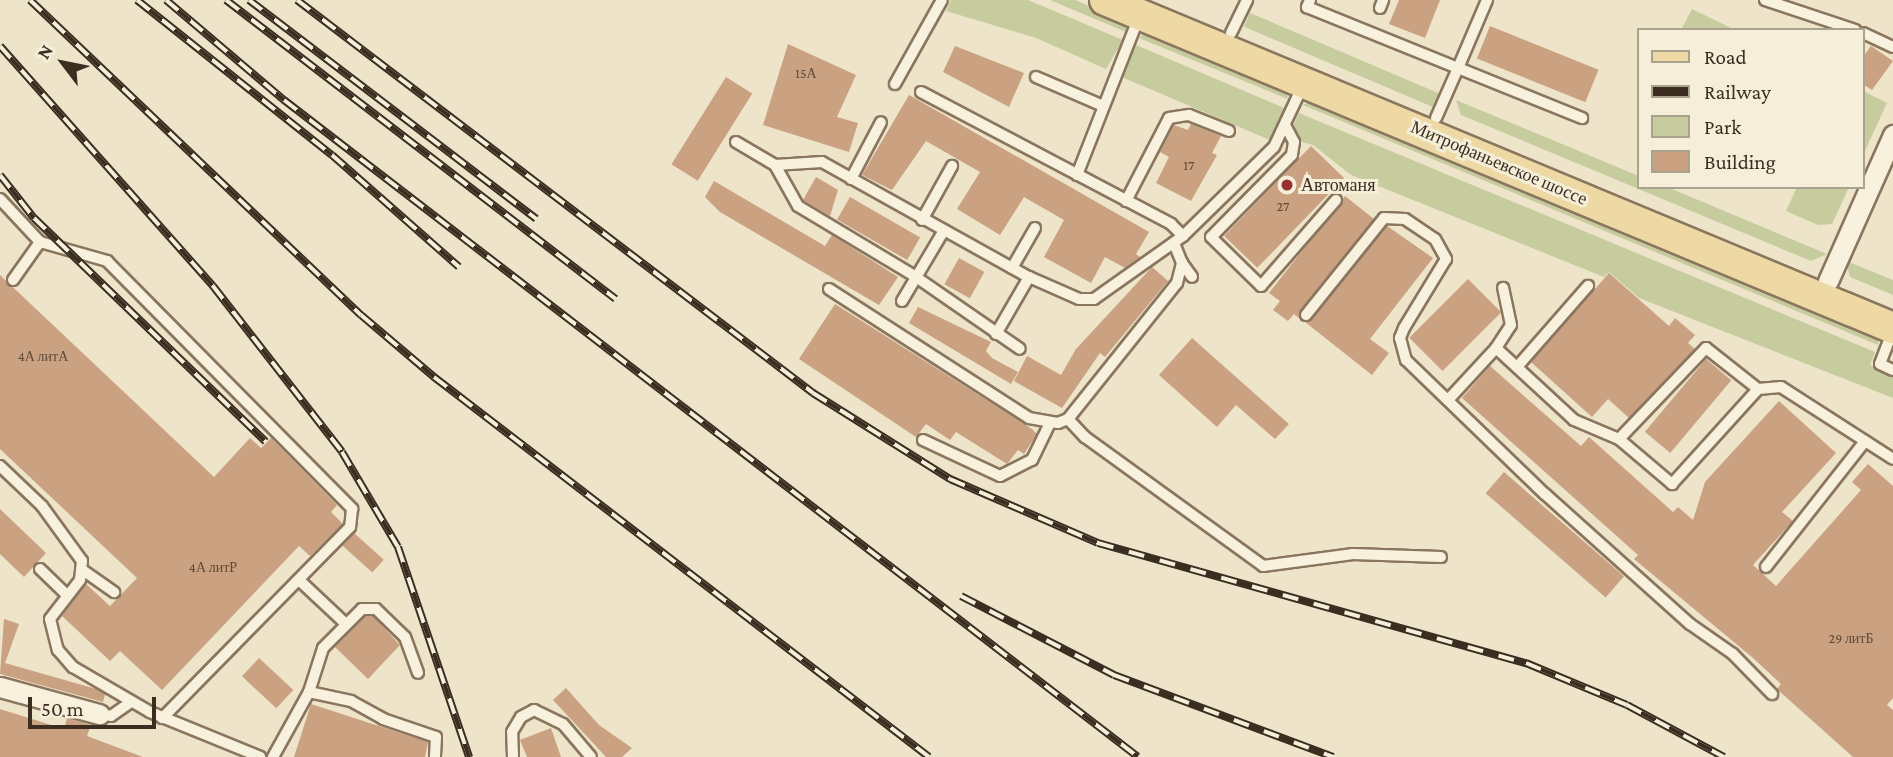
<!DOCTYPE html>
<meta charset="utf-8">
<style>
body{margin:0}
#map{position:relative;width:1893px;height:757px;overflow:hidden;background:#eee4ca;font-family:"Crimson Pro",serif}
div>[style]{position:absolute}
.green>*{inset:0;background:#c6cc9e;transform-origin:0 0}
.building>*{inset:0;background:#caa181;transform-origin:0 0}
.roads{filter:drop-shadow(2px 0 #8a765f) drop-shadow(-2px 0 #8a765f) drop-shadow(0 2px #8a765f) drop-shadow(0 -2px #8a765f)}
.lane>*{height:10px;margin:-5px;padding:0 5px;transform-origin:5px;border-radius:5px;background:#f8f1dd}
.street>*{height:19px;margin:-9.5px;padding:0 9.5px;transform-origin:9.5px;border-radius:9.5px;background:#f8f1dd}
.primary>*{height:30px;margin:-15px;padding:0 15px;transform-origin:15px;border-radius:15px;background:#eed9a4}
.rail>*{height:8px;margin-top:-4px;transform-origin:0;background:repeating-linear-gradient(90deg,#f5eed9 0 16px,#3b2e21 0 32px);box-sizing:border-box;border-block:2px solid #3b2e21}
.dots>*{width:19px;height:19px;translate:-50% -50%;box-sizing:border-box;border:4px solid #f5eed9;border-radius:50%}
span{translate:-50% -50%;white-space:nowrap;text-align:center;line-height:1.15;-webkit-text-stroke:6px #f5eed9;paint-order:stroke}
.number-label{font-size:14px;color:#5f4b39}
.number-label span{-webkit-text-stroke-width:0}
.street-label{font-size:18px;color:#3b2e21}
.poi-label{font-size:18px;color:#3b2e21}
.left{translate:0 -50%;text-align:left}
.legend{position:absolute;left:1637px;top:28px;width:228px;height:161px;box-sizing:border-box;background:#f5eed9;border:2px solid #aba18f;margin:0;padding:9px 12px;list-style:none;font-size:21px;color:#3b2e21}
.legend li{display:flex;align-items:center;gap:14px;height:35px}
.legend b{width:35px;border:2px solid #aba18f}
.north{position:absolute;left:28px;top:28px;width:70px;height:70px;-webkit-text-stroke:5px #f5eed9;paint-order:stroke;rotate:302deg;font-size:19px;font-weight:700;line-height:28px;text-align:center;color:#3b2e21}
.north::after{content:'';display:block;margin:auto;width:24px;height:32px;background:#3b2e21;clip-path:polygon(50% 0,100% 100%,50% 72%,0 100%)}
.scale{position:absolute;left:28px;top:697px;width:128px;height:32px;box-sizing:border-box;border:4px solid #3b2e21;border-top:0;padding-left:9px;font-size:21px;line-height:24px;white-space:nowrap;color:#3b2e21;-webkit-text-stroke:5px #f5eed9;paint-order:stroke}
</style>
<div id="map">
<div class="green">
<i style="clip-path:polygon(951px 0,1028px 0,1123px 40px,1106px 69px,1036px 38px,946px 11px)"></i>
<i style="clip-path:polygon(1050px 0,1075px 0,1125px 21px,1126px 32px)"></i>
<i style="clip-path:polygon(1692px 9px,1735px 30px,1681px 30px)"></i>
<i style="left:1250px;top:13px;width:207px;height:15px;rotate:23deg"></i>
<i style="clip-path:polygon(1147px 30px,1286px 88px,1288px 99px,1139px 38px)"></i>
<i style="left:1136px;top:45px;width:161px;height:35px;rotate:23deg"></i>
<i style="clip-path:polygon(1863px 91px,1887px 103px,1863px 155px)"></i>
<i style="clip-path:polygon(1456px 100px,1639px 176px,1639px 187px,1667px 187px,1827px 254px,1811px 261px,1461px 115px)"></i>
<i style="clip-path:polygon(1312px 101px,1879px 334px,1878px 345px,1303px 105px)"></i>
<i style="clip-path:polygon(1299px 113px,1875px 352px,1870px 365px,1893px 375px,1893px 398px,1639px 298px,1609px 272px,1604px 277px,1351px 175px,1313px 145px,1298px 141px,1294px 124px)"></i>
<i style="clip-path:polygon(1797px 187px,1849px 187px,1832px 224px,1818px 225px,1786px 211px)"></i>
<i style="clip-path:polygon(1846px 261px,1893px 280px,1893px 295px,1850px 277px)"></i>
</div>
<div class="building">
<i style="clip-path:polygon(1399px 0,1440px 0,1425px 38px,1389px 24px)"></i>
<i style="left:1490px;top:26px;width:117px;height:35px;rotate:22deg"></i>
<i style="clip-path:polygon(788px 44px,856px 75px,837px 117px,858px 123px,849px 152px,763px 125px)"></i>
<i style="clip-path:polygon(955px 46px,1024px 73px,1009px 107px,943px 72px)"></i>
<i style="clip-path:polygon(1871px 46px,1893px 61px,1872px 90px,1863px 84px,1863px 57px)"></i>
<i style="left:726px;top:77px;width:31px;height:103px;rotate:32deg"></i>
<i style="clip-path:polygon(909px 95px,1149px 232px,1136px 254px,1140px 257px,1125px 268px,1105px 257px,1091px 283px,1044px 257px,1064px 220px,1024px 197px,1000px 235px,957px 209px,980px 172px,926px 141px,892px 190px,862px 175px)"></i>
<i style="clip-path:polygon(1191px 124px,1221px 136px,1212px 153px,1217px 155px,1191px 201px,1156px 183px,1169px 157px,1160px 152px,1174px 125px,1188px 130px)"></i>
<i style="left:1311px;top:146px;width:46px;height:125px;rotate:44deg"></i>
<i style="clip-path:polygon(816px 177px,838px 190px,830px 216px,803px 200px)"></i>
<i style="clip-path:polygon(714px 181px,825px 246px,832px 235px,898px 277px,879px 305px,720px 212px,705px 197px)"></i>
<i style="clip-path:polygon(1345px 196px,1374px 219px,1299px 318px,1294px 314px,1288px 321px,1273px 310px,1280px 301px,1269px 293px)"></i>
<i style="left:850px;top:197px;width:81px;height:26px;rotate:30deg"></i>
<i style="clip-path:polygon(1387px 226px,1433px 258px,1370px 339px,1389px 353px,1372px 375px,1305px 322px)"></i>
<i style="left:959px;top:258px;width:29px;height:30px;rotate:29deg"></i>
<i style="clip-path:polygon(1152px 267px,1168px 281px,1105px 357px,1100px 353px,1062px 408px,1014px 381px,1027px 356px,1061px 375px,1076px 349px)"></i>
<i style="clip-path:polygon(1609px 273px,1669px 326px,1675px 318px,1695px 335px,1688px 343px,1695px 349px,1629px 418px,1608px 399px,1592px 417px,1531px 362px)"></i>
<i style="clip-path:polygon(0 275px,214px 477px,250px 438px,261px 448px,271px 438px,337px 505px,331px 512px,343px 524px,310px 556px,299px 546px,162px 690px,120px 651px,110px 661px,62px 616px,86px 584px,110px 606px,137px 578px,0 449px)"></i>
<i style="left:1468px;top:279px;width:47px;height:83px;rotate:45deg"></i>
<i style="clip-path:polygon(835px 304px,1032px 429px,1037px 434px,1024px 454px,1018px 450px,1007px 464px,956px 432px,950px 440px,926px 424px,916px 437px,799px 359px)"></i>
<i style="clip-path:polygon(918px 307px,991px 342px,986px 351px,992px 358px,1018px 372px,1011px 384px,909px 323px)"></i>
<i style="clip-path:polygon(1192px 338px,1289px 424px,1275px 439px,1236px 405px,1217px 427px,1159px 375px)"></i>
<i style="left:1706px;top:359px;width:33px;height:95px;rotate:40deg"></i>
<i style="clip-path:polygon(1490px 366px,1581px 446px,1589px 437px,1673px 512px,1678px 507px,1693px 520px,1705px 482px,1779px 401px,1836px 453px,1782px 512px,1793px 521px,1753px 565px,1776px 586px,1861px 490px,1852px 482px,1868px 464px,1893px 486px,1893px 698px,1887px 705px,1893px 710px,1893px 757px,1853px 757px,1777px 689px,1781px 684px,1753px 658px,1634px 559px,1638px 555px,1462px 398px)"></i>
<i style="left:1504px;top:472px;width:159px;height:28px;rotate:41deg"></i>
<i style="clip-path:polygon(0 509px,46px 553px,24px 577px,0 554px)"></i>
<i style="left:354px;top:533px;width:40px;height:17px;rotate:42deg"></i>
<i style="clip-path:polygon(365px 616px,373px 616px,400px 645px,368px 679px,335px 647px)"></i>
<i style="clip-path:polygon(4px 619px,19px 624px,5px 663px,96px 689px,105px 694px,103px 702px,0 674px)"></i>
<i style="left:259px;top:658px;width:47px;height:25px;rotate:43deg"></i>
<i style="clip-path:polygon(566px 688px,599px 725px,632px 748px,622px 757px,606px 757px,553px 700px)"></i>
<i style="clip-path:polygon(311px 704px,428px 742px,425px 757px,294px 757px)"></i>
<i style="clip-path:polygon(0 709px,64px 729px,67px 718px,91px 725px,87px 736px,143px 757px,0 757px)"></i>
<i style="clip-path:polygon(551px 728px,561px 757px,527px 757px,520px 740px)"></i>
</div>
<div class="roads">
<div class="lane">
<i style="left:1310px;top:0;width:8px;rotate:113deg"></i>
<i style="left:1307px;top:7px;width:163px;rotate:22deg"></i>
<i style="left:1458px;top:68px;width:74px;rotate:-66.9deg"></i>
<i style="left:1765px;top:0;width:95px;rotate:18.4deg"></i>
<i style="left:1380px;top:8px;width:9px;rotate:-69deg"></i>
<i style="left:1231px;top:33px;width:37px;rotate:-64deg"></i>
<i style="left:1863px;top:33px;width:33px;rotate:25deg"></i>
<i style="left:1036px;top:77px;width:71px;rotate:23.3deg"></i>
<i style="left:895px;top:84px;width:96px;rotate:-60.8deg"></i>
<i style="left:921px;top:92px;width:283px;rotate:27.8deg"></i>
<i style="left:1171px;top:224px;width:17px;rotate:45deg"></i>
<i style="left:1436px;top:118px;width:55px;rotate:-66.3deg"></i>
<i style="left:1458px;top:68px;width:134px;rotate:22deg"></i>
<i style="left:1285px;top:125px;width:19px;rotate:62deg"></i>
<i style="left:1294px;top:142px;width:13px;rotate:99deg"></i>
<i style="left:1292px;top:155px;width:115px;rotate:134.6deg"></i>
<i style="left:1211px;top:237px;width:70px;rotate:44.4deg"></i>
<i style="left:1261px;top:286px;width:114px;rotate:-48.9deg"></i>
<i style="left:736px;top:142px;width:45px;rotate:30.5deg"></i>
<i style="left:775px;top:165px;width:47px;rotate:-3.7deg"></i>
<i style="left:822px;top:162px;width:237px;rotate:29.1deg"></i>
<i style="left:1029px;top:277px;width:55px;rotate:23.7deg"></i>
<i style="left:1079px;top:299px;width:15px"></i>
<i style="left:1094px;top:299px;width:109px;rotate:-35.3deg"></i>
<i style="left:1183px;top:236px;width:127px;rotate:-44.4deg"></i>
<i style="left:1274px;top:147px;width:68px;rotate:-64.9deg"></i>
<i style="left:775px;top:165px;width:47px;rotate:60.7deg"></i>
<i style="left:798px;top:206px;width:138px;rotate:31deg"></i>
<i style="left:916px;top:277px;width:126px;rotate:34.7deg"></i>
<i style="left:1077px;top:175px;width:168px;rotate:-68.6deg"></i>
<i style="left:851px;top:179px;width:64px;rotate:-62.2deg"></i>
<i style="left:0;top:199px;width:59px;rotate:47.1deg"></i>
<i style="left:40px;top:242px;width:70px;rotate:15.8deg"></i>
<i style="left:107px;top:261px;width:349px;rotate:45.3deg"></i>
<i style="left:352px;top:509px;width:18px;rotate:96deg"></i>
<i style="left:350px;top:527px;width:268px;rotate:134.5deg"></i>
<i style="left:1126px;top:201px;width:93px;rotate:-62.6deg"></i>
<i style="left:1169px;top:118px;width:20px;rotate:-9deg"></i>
<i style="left:1189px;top:115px;width:43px;rotate:21.8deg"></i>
<i style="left:922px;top:220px;width:62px;rotate:-60.9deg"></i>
<i style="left:1182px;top:263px;width:17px;rotate:54deg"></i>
<i style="left:1012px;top:268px;width:46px;rotate:-60.1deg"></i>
<i style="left:13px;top:280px;width:47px;rotate:-54.6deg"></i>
<i style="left:829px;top:289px;width:238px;rotate:32.8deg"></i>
<i style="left:1029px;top:418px;width:29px;rotate:10deg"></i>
<i style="left:1058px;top:423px;width:11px;rotate:-22deg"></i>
<i style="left:1068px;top:419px;width:174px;rotate:-51.3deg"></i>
<i style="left:1177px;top:283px;width:21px;rotate:-76deg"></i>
<i style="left:1182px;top:263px;width:22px;rotate:-112deg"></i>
<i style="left:902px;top:301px;width:80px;rotate:-59.3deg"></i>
<i style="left:1306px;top:315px;width:124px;rotate:-51.2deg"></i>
<i style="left:1384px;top:218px;width:21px;rotate:3deg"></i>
<i style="left:1405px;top:219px;width:36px;rotate:34deg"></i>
<i style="left:1435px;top:239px;width:23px;rotate:61deg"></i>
<i style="left:1446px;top:259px;width:81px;rotate:121.3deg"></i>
<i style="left:1404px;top:328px;width:11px;rotate:112deg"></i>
<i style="left:1400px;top:338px;width:23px;rotate:75deg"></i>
<i style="left:1406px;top:360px;width:193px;rotate:44deg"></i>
<i style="left:1545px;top:494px;width:195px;rotate:41.9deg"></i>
<i style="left:1690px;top:624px;width:52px;rotate:34.9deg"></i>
<i style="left:1733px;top:654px;width:56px;rotate:45.7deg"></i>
<i style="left:1893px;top:330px;width:36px;rotate:111deg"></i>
<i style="left:1880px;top:364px;width:14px;rotate:25deg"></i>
<i style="left:996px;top:334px;width:66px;rotate:-59.9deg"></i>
<i style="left:1496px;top:348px;width:27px;rotate:-57deg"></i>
<i style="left:1511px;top:325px;width:38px;rotate:-102deg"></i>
<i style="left:1517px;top:367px;width:108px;rotate:-48.8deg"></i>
<i style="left:1448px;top:400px;width:71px;rotate:-47.3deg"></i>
<i style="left:1496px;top:348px;width:106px;rotate:42.7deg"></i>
<i style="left:1574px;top:420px;width:49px;rotate:22.9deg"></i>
<i style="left:1619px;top:439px;width:70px;rotate:40.3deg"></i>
<i style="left:1672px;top:484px;width:128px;rotate:-47.8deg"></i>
<i style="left:1758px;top:389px;width:23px;rotate:-5deg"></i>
<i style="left:1781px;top:387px;width:133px;rotate:32.7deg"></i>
<i style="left:1068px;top:419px;width:25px;rotate:47deg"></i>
<i style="left:1085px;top:437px;width:220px;rotate:35.9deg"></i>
<i style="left:1263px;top:566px;width:91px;rotate:-7.6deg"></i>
<i style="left:1353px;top:554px;width:88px;rotate:2deg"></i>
<i style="left:1619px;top:439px;width:126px;rotate:-46.3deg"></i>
<i style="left:1706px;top:348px;width:66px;rotate:38.3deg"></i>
<i style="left:923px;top:440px;width:85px;rotate:25.1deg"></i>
<i style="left:1000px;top:476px;width:36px;rotate:-27deg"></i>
<i style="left:1032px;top:460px;width:41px;rotate:-64.1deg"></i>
<i style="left:0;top:466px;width:58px;rotate:43.6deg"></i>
<i style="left:42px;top:506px;width:68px;rotate:54deg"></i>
<i style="left:82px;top:561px;width:19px;rotate:96deg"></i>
<i style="left:80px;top:580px;width:49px;rotate:127.6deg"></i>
<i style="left:50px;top:619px;width:32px;rotate:76deg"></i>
<i style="left:58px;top:650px;width:23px;rotate:49deg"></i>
<i style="left:73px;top:667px;width:89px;rotate:30.3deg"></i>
<i style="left:150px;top:712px;width:119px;rotate:22.2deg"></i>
<i style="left:1766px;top:567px;width:160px;rotate:-51.8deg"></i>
<i style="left:40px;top:569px;width:36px;rotate:44deg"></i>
<i style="left:84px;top:571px;width:37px;rotate:35deg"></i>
<i style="left:299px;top:580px;width:63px;rotate:43.1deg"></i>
<i style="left:309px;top:692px;width:43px;rotate:12.1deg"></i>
<i style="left:351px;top:701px;width:37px;rotate:29deg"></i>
<i style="left:383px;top:719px;width:56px;rotate:18.8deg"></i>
<i style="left:436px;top:737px;width:20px;rotate:93deg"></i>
<i style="left:99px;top:714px;width:12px;rotate:9deg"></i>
<i style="left:111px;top:716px;width:24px;rotate:-35deg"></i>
<i style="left:273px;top:757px;width:74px;rotate:-61deg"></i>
<i style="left:309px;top:692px;width:46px;rotate:-72.3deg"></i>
<i style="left:323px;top:648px;width:55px;rotate:-45deg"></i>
<i style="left:362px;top:609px;width:14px"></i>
<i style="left:376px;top:609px;width:40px;rotate:44deg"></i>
<i style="left:405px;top:637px;width:38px;rotate:70deg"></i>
<i style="left:513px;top:757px;width:25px;rotate:-92deg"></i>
<i style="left:512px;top:732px;width:17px;rotate:-59deg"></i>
<i style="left:521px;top:717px;width:15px;rotate:-28deg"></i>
<i style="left:534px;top:710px;width:32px;rotate:26deg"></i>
<i style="left:563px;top:724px;width:43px;rotate:49.7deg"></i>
</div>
<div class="street">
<i style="left:1828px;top:281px;width:160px;rotate:-66deg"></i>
<i style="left:0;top:687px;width:103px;rotate:15.3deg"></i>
</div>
<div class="primary">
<i style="left:1105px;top:0;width:854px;rotate:22.6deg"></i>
</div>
</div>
<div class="rail">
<i style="left:30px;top:0;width:457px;rotate:43.6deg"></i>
<i style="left:361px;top:315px;width:96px;rotate:40.3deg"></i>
<i style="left:434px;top:377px;width:624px;rotate:37.51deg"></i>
<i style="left:137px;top:0;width:249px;rotate:38.5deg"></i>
<i style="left:332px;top:155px;width:169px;rotate:41.4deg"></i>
<i style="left:166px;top:0;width:155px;rotate:40.3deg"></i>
<i style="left:284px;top:100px;width:1077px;rotate:37.57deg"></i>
<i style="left:226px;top:0;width:491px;rotate:37.5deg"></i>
<i style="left:249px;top:0;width:361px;rotate:37.3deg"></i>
<i style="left:297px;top:0;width:649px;rotate:37.29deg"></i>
<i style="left:813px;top:393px;width:162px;rotate:32.1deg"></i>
<i style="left:950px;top:479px;width:161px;rotate:23.4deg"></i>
<i style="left:1098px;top:543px;width:445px;rotate:15.7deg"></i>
<i style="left:1526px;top:663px;width:109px;rotate:22.6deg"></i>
<i style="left:1627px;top:705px;width:110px;rotate:28.2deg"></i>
<i style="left:0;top:46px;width:321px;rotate:48.4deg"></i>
<i style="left:213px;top:286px;width:210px;rotate:52.1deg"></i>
<i style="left:342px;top:452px;width:110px;rotate:59.5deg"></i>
<i style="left:398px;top:547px;width:222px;rotate:71.3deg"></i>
<i style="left:0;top:175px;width:55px;rotate:51.7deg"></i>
<i style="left:34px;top:218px;width:322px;rotate:44deg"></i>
<i style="left:961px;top:596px;width:172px;rotate:27.3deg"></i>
<i style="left:1114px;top:675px;width:234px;rotate:20.5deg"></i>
</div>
<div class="dots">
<i style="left:1287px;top:185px;background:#973130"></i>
</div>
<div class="number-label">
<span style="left:806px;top:73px">15А</span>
<span style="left:1189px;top:165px">17</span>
<span style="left:1283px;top:206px">27</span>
<span style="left:43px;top:356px">4А литА</span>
<span style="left:213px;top:567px">4А литР</span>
<span style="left:1851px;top:638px">29 литБ</span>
</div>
<div class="street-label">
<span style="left:1499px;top:163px;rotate:23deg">Митрофаньевское шоссе</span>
</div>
<div class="poi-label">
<span class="left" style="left:1301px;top:185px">Автоманя</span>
</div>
<ul class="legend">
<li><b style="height:9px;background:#eed9a4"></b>Road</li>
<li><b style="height:9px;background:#3b2e21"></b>Railway</li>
<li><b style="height:19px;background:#c6cc9e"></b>Park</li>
<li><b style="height:19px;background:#caa181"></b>Building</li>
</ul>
<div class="north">N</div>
<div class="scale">50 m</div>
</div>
